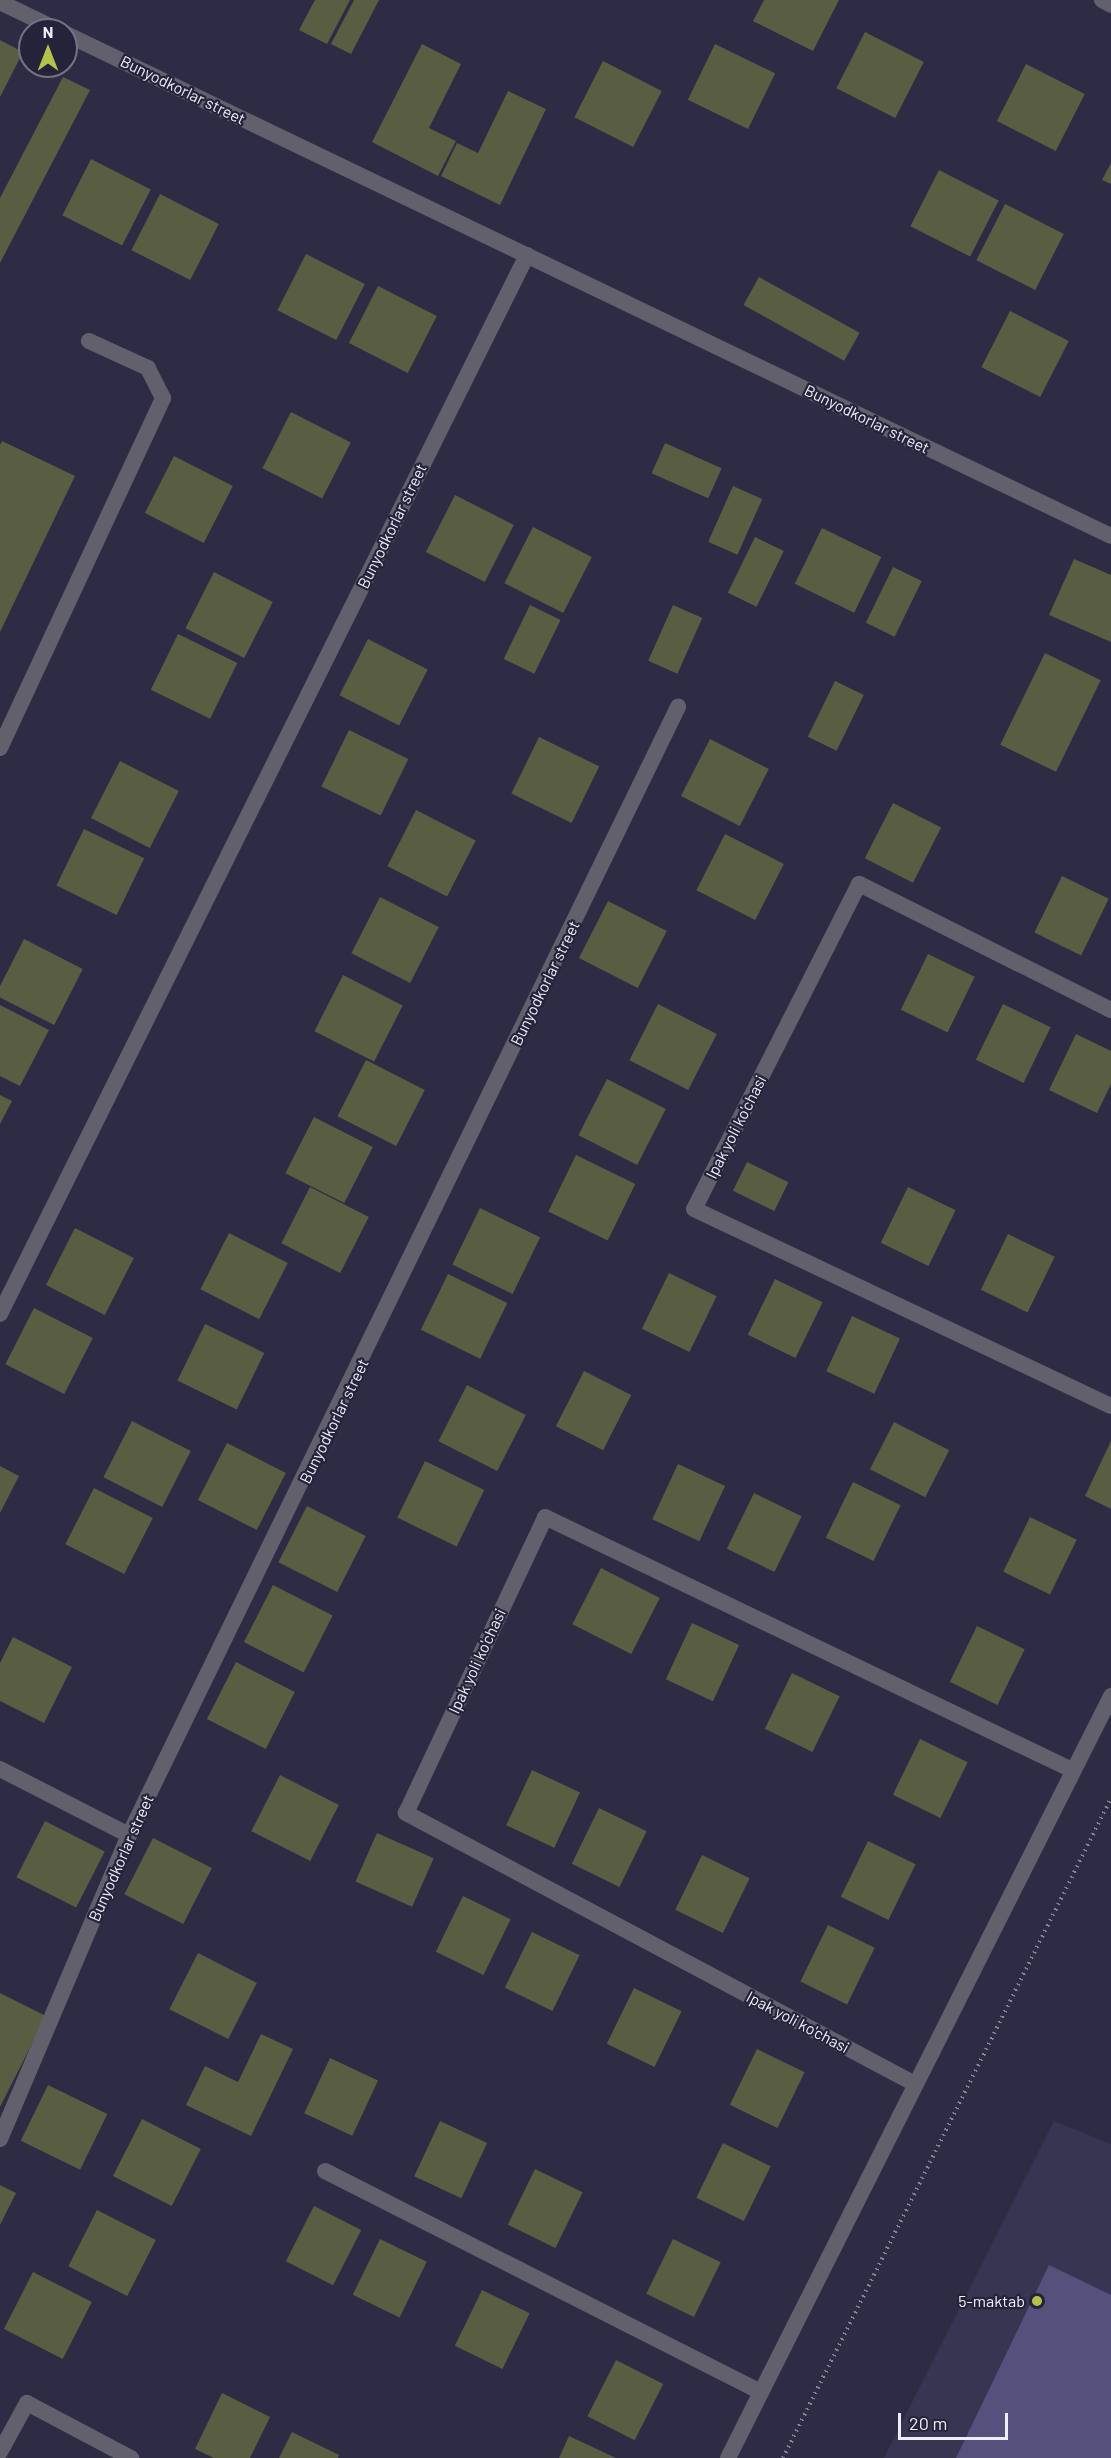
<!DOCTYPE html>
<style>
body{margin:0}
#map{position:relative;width:1111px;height:2458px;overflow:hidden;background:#2e2c44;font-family:Barlow,sans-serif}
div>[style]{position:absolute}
.built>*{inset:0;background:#373552}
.green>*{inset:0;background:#55517c}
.building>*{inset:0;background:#595d42;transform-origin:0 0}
.path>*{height:4px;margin-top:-2px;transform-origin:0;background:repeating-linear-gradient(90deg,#868599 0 1.5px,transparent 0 6px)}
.minor>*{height:16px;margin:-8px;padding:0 8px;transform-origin:8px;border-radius:8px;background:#61606c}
.dots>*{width:16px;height:16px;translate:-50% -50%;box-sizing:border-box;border:3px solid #252339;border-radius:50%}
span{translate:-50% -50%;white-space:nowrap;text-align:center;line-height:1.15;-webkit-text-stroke:4.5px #252339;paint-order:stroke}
.street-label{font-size:16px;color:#eeedfd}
.poi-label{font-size:16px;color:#eeedfd}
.right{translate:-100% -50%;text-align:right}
.north{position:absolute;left:18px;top:18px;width:60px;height:60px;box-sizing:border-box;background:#252339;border:2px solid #757487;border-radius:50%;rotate:0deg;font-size:16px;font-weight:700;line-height:24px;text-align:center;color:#eeedfd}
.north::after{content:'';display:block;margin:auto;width:21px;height:27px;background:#b5c249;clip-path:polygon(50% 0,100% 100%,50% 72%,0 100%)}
.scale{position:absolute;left:898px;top:2413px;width:110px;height:27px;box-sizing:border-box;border:3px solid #eeedfd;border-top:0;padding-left:8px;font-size:18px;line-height:21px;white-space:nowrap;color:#eeedfd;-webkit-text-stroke:4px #252339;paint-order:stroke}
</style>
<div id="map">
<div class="built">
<i style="clip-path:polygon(1054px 2121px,1111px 2144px,1111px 2458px,884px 2458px)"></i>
</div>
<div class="green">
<i style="clip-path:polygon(1049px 2265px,1111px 2295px,1111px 2458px,956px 2458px)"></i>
</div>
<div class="building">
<i style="clip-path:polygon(315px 0,350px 0,327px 44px,299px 30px)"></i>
<i style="clip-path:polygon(354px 0,379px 0,351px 54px,331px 44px)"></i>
<i style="clip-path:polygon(764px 0,839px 0,813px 51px,753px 21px)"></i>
<i style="left:865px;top:32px;width:66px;height:63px;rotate:27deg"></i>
<i style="clip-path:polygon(0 40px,23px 52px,0 97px)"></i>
<i style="clip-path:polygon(422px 44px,461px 64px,429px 128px,456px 141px,438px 176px,372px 142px)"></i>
<i style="left:715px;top:44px;width:67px;height:62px;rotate:26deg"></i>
<i style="left:603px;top:61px;width:66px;height:63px;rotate:27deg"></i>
<i style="left:1026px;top:64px;width:66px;height:64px;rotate:27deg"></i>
<i style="clip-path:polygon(63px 77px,90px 90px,0 263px,0 198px)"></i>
<i style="clip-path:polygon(508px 91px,546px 109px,500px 205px,441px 176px,457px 143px,478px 153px)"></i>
<i style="left:91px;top:159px;width:67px;height:63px;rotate:27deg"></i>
<i style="clip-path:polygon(1111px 163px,1111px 184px,1102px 180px)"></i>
<i style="left:939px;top:170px;width:67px;height:63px;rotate:27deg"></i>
<i style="left:160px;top:194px;width:66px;height:63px;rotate:27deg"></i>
<i style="left:1005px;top:204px;width:66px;height:63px;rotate:27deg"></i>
<i style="left:306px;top:254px;width:66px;height:63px;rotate:27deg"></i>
<i style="left:759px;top:277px;width:115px;height:32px;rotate:29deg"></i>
<i style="left:378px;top:286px;width:66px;height:64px;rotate:27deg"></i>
<i style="left:1010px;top:311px;width:66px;height:63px;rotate:27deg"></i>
<i style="left:291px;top:412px;width:67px;height:63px;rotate:27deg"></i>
<i style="clip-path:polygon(2px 441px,75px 476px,0 632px,0 445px)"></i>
<i style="left:665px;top:443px;width:62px;height:33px;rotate:24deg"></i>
<i style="left:174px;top:456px;width:66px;height:64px;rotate:27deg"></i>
<i style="left:733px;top:486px;width:32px;height:61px;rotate:24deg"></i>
<i style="left:455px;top:495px;width:66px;height:64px;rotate:27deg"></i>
<i style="left:533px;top:527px;width:66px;height:63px;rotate:27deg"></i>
<i style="left:822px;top:528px;width:66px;height:62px;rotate:26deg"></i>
<i style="left:755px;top:537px;width:32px;height:62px;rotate:26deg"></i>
<i style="clip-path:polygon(1074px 559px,1111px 575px,1111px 642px,1049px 615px)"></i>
<i style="left:893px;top:567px;width:32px;height:62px;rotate:26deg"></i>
<i style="left:214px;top:572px;width:66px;height:63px;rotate:27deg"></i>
<i style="left:530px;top:605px;width:34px;height:60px;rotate:26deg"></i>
<i style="left:673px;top:605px;width:32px;height:61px;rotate:24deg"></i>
<i style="left:178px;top:634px;width:66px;height:62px;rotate:26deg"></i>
<i style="left:368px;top:639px;width:67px;height:63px;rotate:27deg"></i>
<i style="left:1045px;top:653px;width:62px;height:102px;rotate:26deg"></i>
<i style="left:835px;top:681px;width:32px;height:62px;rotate:26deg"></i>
<i style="left:349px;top:730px;width:66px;height:63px;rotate:26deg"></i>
<i style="left:539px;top:737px;width:67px;height:63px;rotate:26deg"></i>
<i style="left:710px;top:739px;width:66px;height:64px;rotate:27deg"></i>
<i style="left:120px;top:761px;width:66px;height:64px;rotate:27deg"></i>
<i style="left:893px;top:803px;width:54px;height:62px;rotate:27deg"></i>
<i style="left:416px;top:810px;width:67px;height:63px;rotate:27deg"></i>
<i style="left:84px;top:829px;width:67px;height:63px;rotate:26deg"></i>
<i style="left:725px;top:834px;width:66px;height:63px;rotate:27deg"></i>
<i style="left:1062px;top:876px;width:52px;height:63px;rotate:26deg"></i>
<i style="left:380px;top:897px;width:66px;height:63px;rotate:27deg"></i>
<i style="left:608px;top:901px;width:66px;height:64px;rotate:27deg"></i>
<i style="left:24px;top:939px;width:66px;height:63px;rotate:27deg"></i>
<i style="left:928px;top:954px;width:52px;height:62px;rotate:26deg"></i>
<i style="left:343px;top:975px;width:67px;height:63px;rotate:27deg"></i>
<i style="left:658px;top:1004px;width:66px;height:63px;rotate:27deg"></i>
<i style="left:1003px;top:1004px;width:53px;height:62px;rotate:26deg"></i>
<i style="clip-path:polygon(0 1005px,49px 1030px,20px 1086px,0 1076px)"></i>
<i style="clip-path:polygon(1076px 1034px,1111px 1051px,1111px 1084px,1097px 1113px,1049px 1090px)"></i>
<i style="left:366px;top:1060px;width:66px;height:63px;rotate:27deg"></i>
<i style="left:607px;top:1079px;width:66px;height:63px;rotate:27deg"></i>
<i style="clip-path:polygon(0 1095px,12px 1101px,0 1124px)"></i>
<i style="left:314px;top:1117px;width:66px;height:63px;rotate:27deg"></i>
<i style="left:576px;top:1155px;width:66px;height:63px;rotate:26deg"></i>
<i style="left:747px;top:1162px;width:46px;height:32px;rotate:26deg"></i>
<i style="left:310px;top:1187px;width:66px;height:63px;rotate:27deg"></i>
<i style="left:908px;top:1187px;width:53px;height:62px;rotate:26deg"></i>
<i style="left:480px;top:1208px;width:67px;height:63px;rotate:26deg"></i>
<i style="left:75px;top:1228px;width:66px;height:64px;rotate:27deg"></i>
<i style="left:229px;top:1233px;width:66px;height:63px;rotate:27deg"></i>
<i style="left:1008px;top:1234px;width:52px;height:62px;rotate:26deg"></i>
<i style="left:669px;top:1273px;width:53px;height:62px;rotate:26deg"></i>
<i style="left:448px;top:1274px;width:66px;height:62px;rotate:26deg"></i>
<i style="left:775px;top:1279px;width:53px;height:62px;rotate:26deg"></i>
<i style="left:34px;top:1308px;width:66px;height:63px;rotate:27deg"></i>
<i style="left:852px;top:1316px;width:53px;height:61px;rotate:25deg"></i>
<i style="left:205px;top:1324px;width:66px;height:63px;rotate:26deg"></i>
<i style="left:584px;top:1371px;width:53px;height:62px;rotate:27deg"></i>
<i style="left:467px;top:1385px;width:66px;height:63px;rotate:27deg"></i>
<i style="left:132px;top:1421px;width:66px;height:63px;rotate:27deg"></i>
<i style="left:894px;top:1422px;width:62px;height:53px;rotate:27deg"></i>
<i style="clip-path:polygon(1111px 1441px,1111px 1509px,1085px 1496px)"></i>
<i style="left:227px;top:1443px;width:66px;height:64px;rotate:27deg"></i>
<i style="left:425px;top:1461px;width:66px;height:63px;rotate:26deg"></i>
<i style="left:678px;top:1464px;width:52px;height:61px;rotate:25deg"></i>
<i style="clip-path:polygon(0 1466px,19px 1476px,0 1513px)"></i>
<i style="left:853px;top:1482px;width:53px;height:62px;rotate:26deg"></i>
<i style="left:94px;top:1488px;width:66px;height:63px;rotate:27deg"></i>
<i style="left:754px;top:1493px;width:53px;height:62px;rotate:26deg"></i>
<i style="left:307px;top:1506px;width:66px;height:63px;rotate:27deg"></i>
<i style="left:1030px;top:1517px;width:52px;height:61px;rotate:26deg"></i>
<i style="left:601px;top:1568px;width:66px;height:63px;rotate:27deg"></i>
<i style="left:273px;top:1585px;width:67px;height:64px;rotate:27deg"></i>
<i style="left:692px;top:1623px;width:52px;height:62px;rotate:25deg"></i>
<i style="left:977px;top:1626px;width:53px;height:62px;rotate:26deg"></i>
<i style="clip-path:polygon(13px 1637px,72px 1667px,44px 1723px,0 1701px,0 1663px)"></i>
<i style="left:236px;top:1662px;width:66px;height:64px;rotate:27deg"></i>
<i style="left:792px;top:1673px;width:53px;height:62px;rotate:26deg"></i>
<i style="left:920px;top:1739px;width:53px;height:62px;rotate:26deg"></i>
<i style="left:532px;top:1770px;width:53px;height:61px;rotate:25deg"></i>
<i style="left:280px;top:1775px;width:66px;height:63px;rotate:27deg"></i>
<i style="left:599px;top:1808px;width:53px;height:62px;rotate:26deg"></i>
<i style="left:45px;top:1821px;width:67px;height:63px;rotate:27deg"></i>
<i style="left:377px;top:1833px;width:62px;height:53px;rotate:24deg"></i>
<i style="left:153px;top:1838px;width:66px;height:63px;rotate:27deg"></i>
<i style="left:868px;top:1841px;width:53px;height:62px;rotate:26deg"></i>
<i style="left:702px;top:1855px;width:53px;height:61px;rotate:26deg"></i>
<i style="left:463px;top:1896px;width:53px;height:62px;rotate:26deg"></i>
<i style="left:828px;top:1925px;width:52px;height:63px;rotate:26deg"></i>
<i style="left:532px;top:1932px;width:53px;height:62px;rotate:26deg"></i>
<i style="left:198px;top:1953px;width:66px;height:63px;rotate:27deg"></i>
<i style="left:634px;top:1988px;width:53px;height:62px;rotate:26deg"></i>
<i style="clip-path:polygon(0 1993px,46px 2016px,0 2107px)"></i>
<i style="clip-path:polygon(261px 2034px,293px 2049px,251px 2136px,186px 2105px,205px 2066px,238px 2082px)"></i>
<i style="left:757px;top:2049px;width:53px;height:62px;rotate:26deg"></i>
<i style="left:330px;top:2058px;width:53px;height:61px;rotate:25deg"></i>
<i style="left:48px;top:2085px;width:66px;height:62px;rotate:26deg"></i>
<i style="left:142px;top:2119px;width:66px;height:64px;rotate:27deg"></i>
<i style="left:440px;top:2121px;width:52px;height:61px;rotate:25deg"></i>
<i style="left:723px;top:2143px;width:53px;height:61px;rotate:26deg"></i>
<i style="left:535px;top:2169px;width:53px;height:62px;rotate:26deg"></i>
<i style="clip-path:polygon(0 2185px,16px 2193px,0 2225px)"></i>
<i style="left:314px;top:2206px;width:53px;height:62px;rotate:27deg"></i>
<i style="left:97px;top:2210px;width:66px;height:63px;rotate:27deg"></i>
<i style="left:380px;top:2239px;width:52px;height:62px;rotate:26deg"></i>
<i style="left:673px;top:2239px;width:53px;height:61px;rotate:26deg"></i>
<i style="left:33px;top:2272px;width:66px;height:64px;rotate:27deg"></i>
<i style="left:482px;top:2290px;width:53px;height:62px;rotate:26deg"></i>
<i style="left:616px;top:2360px;width:53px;height:63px;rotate:27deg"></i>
<i style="clip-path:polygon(222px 2393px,270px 2417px,250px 2458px,214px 2458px,195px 2449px)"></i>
<i style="clip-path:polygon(292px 2432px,339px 2455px,338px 2458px,279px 2458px)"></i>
<i style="clip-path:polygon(569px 2436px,616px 2458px,559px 2458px)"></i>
</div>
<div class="path">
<i style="left:783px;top:2458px;width:737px;rotate:-63.57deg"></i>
</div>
<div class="minor">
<i style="left:1102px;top:0;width:10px;rotate:29deg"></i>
<i style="left:0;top:2px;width:64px;rotate:25.8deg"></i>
<i style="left:66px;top:34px;width:1159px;rotate:25.66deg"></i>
<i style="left:0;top:748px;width:386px;rotate:-65deg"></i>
<i style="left:163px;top:398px;width:34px;rotate:-117deg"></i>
<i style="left:148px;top:368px;width:65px;rotate:-155.4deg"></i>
<i style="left:1111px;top:1010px;width:282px;rotate:-153.4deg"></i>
<i style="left:859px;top:884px;width:364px;rotate:116.9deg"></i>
<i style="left:694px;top:1209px;width:461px;rotate:25.3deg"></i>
<i style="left:0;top:1314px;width:1183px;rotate:-63.54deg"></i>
<i style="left:0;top:1769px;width:145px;rotate:27.1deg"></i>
<i style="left:915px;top:2084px;width:577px;rotate:-151.97deg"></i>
<i style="left:406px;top:1813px;width:327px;rotate:-64.8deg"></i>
<i style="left:545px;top:1517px;width:585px;rotate:25.64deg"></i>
<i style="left:0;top:2139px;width:330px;rotate:-67deg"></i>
<i style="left:129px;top:1835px;width:1255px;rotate:-64.05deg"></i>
<i style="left:325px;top:2171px;width:489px;rotate:26.9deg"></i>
<i style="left:0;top:2452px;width:56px;rotate:-61.1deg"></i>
<i style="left:27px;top:2403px;width:118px;rotate:27.9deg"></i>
<i style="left:728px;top:2458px;width:853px;rotate:-63.31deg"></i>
</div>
<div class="dots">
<i style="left:1037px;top:2301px;background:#b5c249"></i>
</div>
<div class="street-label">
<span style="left:183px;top:90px;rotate:26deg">Bunyodkorlar street</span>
<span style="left:867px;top:419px;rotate:26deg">Bunyodkorlar street</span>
<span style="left:392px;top:526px;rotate:-64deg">Bunyodkorlar street</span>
<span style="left:545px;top:983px;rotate:-64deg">Bunyodkorlar street</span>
<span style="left:736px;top:1127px;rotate:-63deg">Ipak yoli ko'chasi</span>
<span style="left:334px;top:1421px;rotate:-64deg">Bunyodkorlar street</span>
<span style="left:477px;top:1661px;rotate:-65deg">Ipak yoli ko'chasi</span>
<span style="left:121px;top:1858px;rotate:-66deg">Bunyodkorlar street</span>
<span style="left:798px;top:2022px;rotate:28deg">Ipak yoli ko'chasi</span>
</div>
<div class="poi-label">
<span class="right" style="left:1025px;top:2301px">5-maktab</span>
</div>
<div class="north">N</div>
<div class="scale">20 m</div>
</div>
